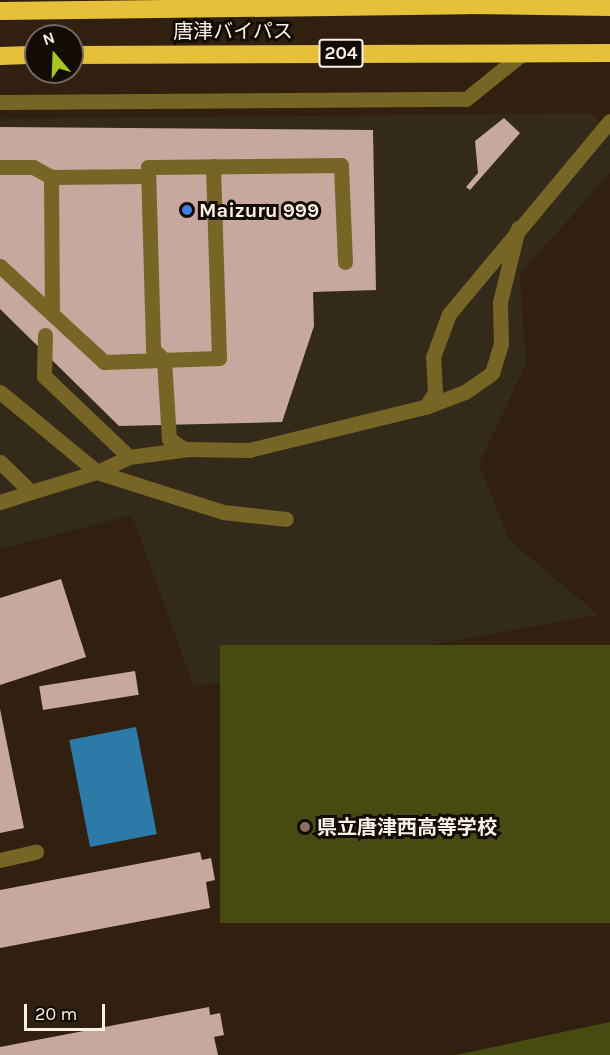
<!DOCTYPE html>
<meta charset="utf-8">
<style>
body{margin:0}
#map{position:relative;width:610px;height:1055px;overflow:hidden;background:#31200f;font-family:Karla,"Noto Sans JP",sans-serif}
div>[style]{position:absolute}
.commercial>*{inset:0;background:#342a1a}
.green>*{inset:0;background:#464b12;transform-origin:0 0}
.water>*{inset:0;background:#2b7aa7;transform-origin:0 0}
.building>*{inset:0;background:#c6a89f;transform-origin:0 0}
.lane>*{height:15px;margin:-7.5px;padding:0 7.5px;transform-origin:7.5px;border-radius:7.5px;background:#776526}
.street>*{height:15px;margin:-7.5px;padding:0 7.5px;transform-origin:7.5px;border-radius:7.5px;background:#776526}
.highway>*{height:18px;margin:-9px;padding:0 9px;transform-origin:9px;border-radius:9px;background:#e6c039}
.dots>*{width:16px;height:16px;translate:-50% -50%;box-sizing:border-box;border:3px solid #130c05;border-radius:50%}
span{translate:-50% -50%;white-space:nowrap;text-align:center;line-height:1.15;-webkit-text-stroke:6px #130c05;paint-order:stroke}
.shield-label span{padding:2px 4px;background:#130c05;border:2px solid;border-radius:4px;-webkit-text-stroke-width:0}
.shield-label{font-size:18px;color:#fdf1e7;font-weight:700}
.street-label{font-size:20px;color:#fdf1e7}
.poi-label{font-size:20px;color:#fdf1e7;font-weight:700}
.left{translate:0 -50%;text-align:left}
.north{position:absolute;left:24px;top:24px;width:60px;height:60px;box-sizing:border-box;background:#130c05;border:2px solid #71685f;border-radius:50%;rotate:341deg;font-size:16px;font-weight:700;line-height:24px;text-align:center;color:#fdf1e7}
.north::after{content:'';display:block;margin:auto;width:21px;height:27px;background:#a7c71e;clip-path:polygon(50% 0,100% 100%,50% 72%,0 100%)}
.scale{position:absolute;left:24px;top:1004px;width:81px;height:27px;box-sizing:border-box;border:3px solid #fdf1e7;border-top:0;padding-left:8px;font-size:18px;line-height:21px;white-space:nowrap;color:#fdf1e7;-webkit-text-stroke:4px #130c05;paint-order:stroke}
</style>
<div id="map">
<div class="commercial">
<i style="clip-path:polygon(591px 113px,610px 131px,610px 173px,520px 274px,526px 364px,479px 464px,509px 540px,598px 615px,194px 687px,132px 515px,0 549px,0 119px)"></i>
</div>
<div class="green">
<i style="left:610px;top:645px;width:278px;height:390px;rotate:90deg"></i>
<i style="clip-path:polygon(610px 1022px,610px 1055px,456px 1055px)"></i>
</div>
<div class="water">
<i style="left:136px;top:727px;width:109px;height:68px;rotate:79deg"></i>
</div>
<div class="building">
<i style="clip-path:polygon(504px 118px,520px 133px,470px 190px,466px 187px,478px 173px,475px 141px)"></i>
<i style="clip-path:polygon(0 127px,373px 130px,376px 290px,313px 292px,314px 326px,282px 422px,119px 426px,0 309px)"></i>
<i style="clip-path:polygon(61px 579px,86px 657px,0 685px,0 598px)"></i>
<i style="left:135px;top:671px;width:24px;height:97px;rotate:81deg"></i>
<i style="clip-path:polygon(0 709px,24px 828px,0 833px)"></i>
<i style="clip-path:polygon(200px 852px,202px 860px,211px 858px,215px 880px,206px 882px,210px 908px,0 948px,0 890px)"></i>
<i style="clip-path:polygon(209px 1007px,210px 1015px,220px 1013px,224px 1035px,214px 1037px,218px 1055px,0 1055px,0 1047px)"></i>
</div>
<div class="lane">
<i style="left:0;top:167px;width:33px"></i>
<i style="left:33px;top:167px;width:21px;rotate:29deg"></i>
<i style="left:51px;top:177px;width:97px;rotate:-0.6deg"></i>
<i style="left:51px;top:177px;width:137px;rotate:89.6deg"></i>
<i style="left:345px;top:262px;width:97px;rotate:-92.4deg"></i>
<i style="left:341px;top:165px;width:193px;rotate:179.4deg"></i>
<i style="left:148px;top:167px;width:182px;rotate:88.4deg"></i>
<i style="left:153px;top:349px;width:16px;rotate:45deg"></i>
<i style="left:164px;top:360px;width:79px;rotate:86.4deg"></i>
<i style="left:169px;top:439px;width:18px;rotate:34deg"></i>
<i style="left:184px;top:449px;width:65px;rotate:0.9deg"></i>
<i style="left:249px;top:450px;width:184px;rotate:-13.8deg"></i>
<i style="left:428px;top:406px;width:40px;rotate:-21deg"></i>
<i style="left:465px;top:392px;width:33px;rotate:-35deg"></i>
<i style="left:492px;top:373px;width:30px;rotate:-73deg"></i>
<i style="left:501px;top:344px;width:42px;rotate:-91.4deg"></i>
<i style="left:500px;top:302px;width:76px;rotate:-76.3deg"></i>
<i style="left:0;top:266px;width:142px;rotate:42.7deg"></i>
<i style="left:104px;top:362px;width:115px;rotate:-2deg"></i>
<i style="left:219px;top:358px;width:192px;rotate:-91.8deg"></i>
<i style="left:45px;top:335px;width:41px;rotate:91.4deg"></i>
<i style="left:44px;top:376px;width:117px;rotate:43.6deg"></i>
<i style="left:426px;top:407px;width:17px;rotate:-59deg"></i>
<i style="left:435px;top:392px;width:35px;rotate:-93deg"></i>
<i style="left:433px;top:357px;width:46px;rotate:-69.6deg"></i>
<i style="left:449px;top:314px;width:251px;rotate:-50.2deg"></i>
<i style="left:0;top:462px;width:43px;rotate:44.1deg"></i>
<i style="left:31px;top:492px;width:69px;rotate:-16.9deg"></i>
<i style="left:97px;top:472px;width:35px;rotate:-25deg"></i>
<i style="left:129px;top:457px;width:60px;rotate:-7.7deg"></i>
<i style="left:0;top:502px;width:33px;rotate:-18deg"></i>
<i style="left:0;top:860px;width:37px;rotate:-13deg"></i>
</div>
<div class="street">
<i style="left:0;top:102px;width:466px;rotate:-0.4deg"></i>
<i style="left:466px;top:99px;width:73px;rotate:-38.9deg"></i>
<i style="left:0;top:392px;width:126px;rotate:39.5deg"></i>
<i style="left:97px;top:472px;width:132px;rotate:17.6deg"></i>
<i style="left:223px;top:512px;width:63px;rotate:6.3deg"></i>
</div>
<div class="highway">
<i style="left:0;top:11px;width:467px;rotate:-0.7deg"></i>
<i style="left:467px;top:5px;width:143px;rotate:0.8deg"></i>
<i style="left:72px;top:55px;width:538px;rotate:-0.21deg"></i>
<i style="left:0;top:56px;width:36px;rotate:-2deg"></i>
</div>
<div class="dots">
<i style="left:187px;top:210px;background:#3f7fe0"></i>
<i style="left:305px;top:827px;background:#8d6e63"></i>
</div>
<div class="shield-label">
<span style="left:341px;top:53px">204</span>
</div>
<div class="street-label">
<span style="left:233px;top:31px">唐津バイパス</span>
</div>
<div class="poi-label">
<span class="left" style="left:199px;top:210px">Maizuru 999</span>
<span class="left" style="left:317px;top:827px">県立唐津西高等学校</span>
</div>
<div class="north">N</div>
<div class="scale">20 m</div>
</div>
